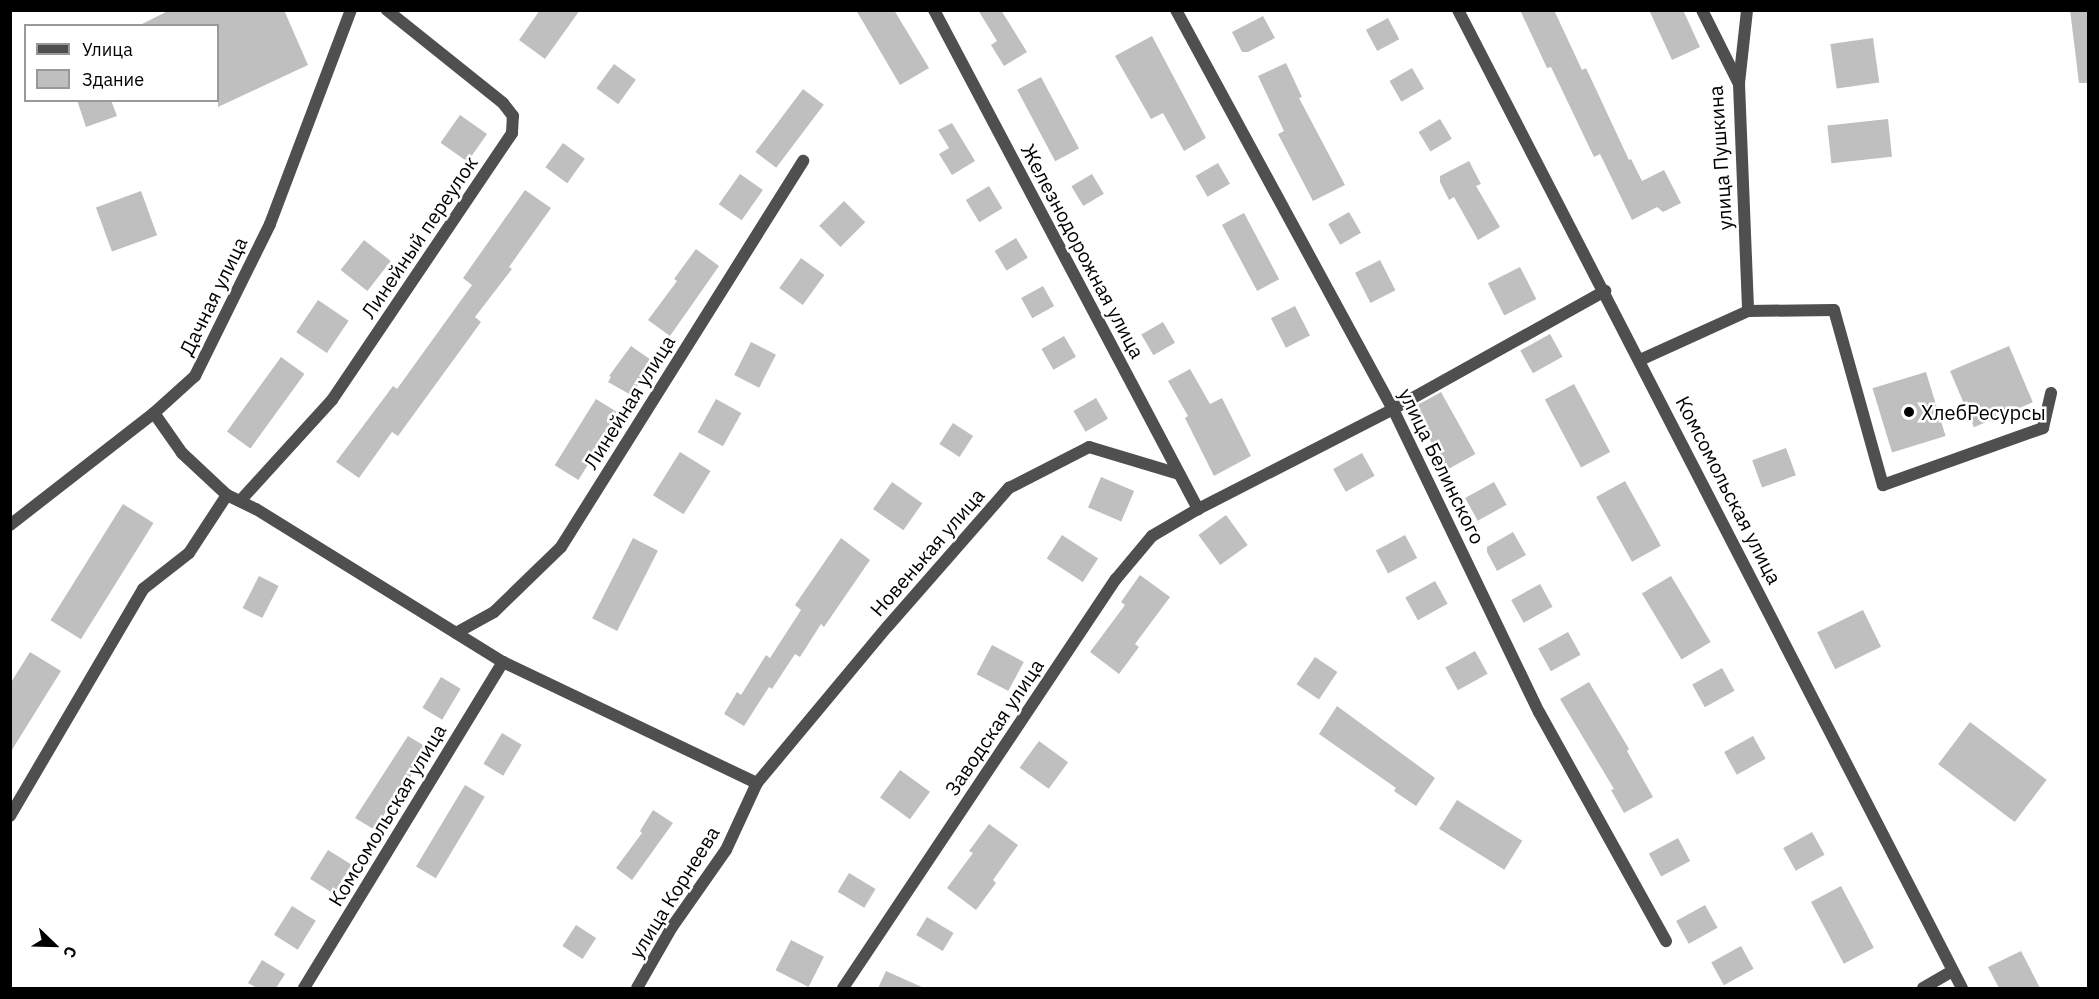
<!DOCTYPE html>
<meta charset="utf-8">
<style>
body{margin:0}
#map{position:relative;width:2099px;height:999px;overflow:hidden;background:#fff;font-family:"IBM Plex Sans",sans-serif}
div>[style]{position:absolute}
.building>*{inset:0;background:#bfbfbf;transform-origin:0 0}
.minor>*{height:12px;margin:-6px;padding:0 6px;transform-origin:6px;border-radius:6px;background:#4f4f4f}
.tertiary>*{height:12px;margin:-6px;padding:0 6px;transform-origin:6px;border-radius:6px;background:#4f4f4f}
.dots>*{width:16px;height:16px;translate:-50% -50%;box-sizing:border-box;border:3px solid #fff;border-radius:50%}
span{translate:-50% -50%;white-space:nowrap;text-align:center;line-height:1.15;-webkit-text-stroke:5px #fff;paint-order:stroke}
.street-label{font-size:20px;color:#000}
.poi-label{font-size:20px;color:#000}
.left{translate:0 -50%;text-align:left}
.frame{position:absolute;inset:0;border:12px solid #000;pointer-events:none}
.legend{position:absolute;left:24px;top:24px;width:195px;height:78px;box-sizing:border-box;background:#fff;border:2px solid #999;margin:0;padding:8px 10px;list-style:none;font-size:18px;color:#000}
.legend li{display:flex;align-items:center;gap:12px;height:30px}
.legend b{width:30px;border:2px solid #999}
.north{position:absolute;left:24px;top:915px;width:60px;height:60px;-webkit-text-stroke:4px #fff;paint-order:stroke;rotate:113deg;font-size:16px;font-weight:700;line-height:24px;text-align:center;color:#000}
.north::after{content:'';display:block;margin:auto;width:21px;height:27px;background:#000;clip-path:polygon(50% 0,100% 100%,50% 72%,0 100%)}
</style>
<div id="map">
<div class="building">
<i style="clip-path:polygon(170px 10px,284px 10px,308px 65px,218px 107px,218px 26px,138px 26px)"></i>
<i style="clip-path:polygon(540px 10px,580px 10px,545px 59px,519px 40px)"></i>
<i style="clip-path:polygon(856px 10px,894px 10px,929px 68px,900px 85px)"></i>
<i style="clip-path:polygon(978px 10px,1001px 10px,1027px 52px,1004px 66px,991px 45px,997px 41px)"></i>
<i style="clip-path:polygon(1520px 10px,1554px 10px,1582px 70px,1586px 68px,1629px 160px,1631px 159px,1642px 181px,1664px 170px,1681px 203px,1663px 212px,1657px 207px,1632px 220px,1600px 154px,1594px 157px,1551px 67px,1547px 68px)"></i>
<i style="clip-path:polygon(1649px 10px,1683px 10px,1700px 47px,1672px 60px)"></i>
<i style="clip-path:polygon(2070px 10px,2088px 10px,2088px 83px,2079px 83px)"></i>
<i style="clip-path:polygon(1263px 16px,1275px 38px,1248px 52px,1242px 52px,1232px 32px)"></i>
<i style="left:1388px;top:18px;width:24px;height:25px;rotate:62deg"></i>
<i style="clip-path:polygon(1152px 36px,1206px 138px,1184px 151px,1163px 113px,1151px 119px,1115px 56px)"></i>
<i style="left:1873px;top:38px;width:45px;height:43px;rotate:82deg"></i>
<i style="clip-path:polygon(1286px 63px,1302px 97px,1299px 98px,1345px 185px,1313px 201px,1278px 134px,1284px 131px,1258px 76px)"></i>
<i style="left:614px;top:64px;width:27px;height:30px;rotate:36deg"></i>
<i style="left:1412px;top:68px;width:24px;height:26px;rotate:60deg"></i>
<i style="left:1041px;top:77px;width:81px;height:27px;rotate:62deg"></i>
<i style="left:803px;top:89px;width:26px;height:79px;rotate:37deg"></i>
<i style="clip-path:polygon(77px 100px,111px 100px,117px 116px,86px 127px)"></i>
<i style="left:460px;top:115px;width:33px;height:34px;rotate:35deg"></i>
<i style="left:1440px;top:119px;width:23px;height:25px;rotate:59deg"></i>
<i style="left:1888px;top:119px;width:38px;height:61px;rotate:84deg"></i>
<i style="clip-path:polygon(952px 123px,975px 161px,952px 175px,939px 154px,949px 148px,938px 130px)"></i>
<i style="left:563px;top:143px;width:27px;height:30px;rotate:36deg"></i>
<i style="clip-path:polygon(1469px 161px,1481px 184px,1476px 186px,1500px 227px,1478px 240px,1454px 197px,1449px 200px,1440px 182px,1440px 176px)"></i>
<i style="left:1218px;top:163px;width:24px;height:26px;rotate:60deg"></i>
<i style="left:740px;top:174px;width:28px;height:37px;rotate:35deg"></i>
<i style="left:1092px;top:174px;width:23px;height:24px;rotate:59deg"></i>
<i style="left:989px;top:186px;width:26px;height:27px;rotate:59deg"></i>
<i style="clip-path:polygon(525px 190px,551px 208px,509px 267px,512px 269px,475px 317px,481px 322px,398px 436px,392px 432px,359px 478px,336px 462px,393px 386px,397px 389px,472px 285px,463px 278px)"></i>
<i style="left:141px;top:191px;width:47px;height:48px;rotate:70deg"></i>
<i style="left:844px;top:201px;width:30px;height:35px;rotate:45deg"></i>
<i style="left:1349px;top:212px;width:24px;height:24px;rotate:60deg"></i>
<i style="left:1244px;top:213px;width:75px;height:25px;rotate:62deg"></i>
<i style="left:1016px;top:238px;width:23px;height:25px;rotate:59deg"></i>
<i style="left:364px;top:240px;width:34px;height:38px;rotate:38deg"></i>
<i style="clip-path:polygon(696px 249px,719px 266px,670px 336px,648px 320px,677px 281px,674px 279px)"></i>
<i style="left:801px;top:258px;width:29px;height:37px;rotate:36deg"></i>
<i style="left:1380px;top:260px;width:34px;height:28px;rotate:63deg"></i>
<i style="left:1520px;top:267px;width:36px;height:36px;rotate:63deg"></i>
<i style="left:1043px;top:286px;width:23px;height:25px;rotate:61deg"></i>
<i style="left:318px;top:300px;width:37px;height:39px;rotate:34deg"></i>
<i style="left:1295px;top:306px;width:33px;height:27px;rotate:63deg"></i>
<i style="left:1163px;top:322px;width:24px;height:25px;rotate:60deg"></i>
<i style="left:1550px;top:334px;width:26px;height:34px;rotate:61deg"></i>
<i style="left:1064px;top:336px;width:24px;height:26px;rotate:60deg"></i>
<i style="left:751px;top:342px;width:28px;height:37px;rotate:27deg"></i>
<i style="clip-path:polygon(631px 346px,654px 362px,631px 395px,608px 382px,611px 377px,609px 376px)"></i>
<i style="left:2009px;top:346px;width:61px;height:64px;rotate:67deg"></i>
<i style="left:281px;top:357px;width:29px;height:92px;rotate:36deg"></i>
<i style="clip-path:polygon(1190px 369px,1210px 404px,1222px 398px,1251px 456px,1214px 476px,1185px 418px,1188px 416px,1168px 381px)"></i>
<i style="left:1926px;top:372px;width:67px;height:56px;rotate:73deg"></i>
<i style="left:1574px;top:384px;width:77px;height:33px;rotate:62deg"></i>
<i style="left:1441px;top:392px;width:71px;height:33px;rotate:61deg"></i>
<i style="left:1096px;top:398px;width:24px;height:26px;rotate:60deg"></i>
<i style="left:596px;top:399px;width:28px;height:78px;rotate:32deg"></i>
<i style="left:716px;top:399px;width:29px;height:38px;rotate:29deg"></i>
<i style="left:953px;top:423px;width:24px;height:25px;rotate:33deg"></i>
<i style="left:1786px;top:448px;width:29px;height:36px;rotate:70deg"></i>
<i style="left:680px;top:452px;width:36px;height:51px;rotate:32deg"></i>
<i style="left:1362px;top:453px;width:26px;height:33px;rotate:61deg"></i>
<i style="left:1101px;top:477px;width:36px;height:33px;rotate:23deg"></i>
<i style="left:1625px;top:481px;width:74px;height:33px;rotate:61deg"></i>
<i style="left:892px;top:482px;width:37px;height:33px;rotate:35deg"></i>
<i style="left:1494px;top:482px;width:26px;height:33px;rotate:61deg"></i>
<i style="left:123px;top:504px;width:36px;height:137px;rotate:32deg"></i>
<i style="left:1226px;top:515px;width:37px;height:34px;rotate:54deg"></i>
<i style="clip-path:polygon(1513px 532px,1526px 555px,1497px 571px,1487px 552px,1487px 547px)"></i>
<i style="left:1062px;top:535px;width:43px;height:28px;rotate:33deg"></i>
<i style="left:1405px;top:535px;width:26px;height:33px;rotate:62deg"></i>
<i style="left:633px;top:538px;width:28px;height:90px;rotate:27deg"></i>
<i style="clip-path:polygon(841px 538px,870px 560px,824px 627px,821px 624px,800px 657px,795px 654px,772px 689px,769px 687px,744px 726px,724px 714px,737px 692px,741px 695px,766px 655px,770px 658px,801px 610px,795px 605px)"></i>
<i style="clip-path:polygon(1140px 575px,1170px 597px,1135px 644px,1139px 647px,1119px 674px,1090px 652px,1125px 605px,1121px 602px)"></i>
<i style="left:259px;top:576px;width:22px;height:36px;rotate:27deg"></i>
<i style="left:1671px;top:576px;width:77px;height:34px;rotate:59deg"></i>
<i style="left:1435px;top:581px;width:26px;height:34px;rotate:61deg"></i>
<i style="left:1540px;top:584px;width:26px;height:33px;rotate:61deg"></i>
<i style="left:1863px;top:610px;width:41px;height:51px;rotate:64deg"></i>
<i style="left:1568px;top:632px;width:26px;height:34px;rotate:61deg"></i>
<i style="left:992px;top:645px;width:36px;height:33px;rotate:28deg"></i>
<i style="left:1475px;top:651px;width:26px;height:34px;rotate:61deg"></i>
<i style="clip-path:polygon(30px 652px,61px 671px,10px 753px,10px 684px)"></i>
<i style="left:1315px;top:657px;width:27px;height:33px;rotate:34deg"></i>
<i style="left:1722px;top:668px;width:26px;height:34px;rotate:61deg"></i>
<i style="left:441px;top:677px;width:23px;height:36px;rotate:31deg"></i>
<i style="clip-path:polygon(1589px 682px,1629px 749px,1627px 751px,1653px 797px,1624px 813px,1611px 790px,1614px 789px,1560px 699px)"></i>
<i style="clip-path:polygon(1337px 706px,1435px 778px,1416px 806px,1394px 791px,1396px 788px,1319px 734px)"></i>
<i style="left:1970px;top:722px;width:96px;height:53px;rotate:37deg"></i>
<i style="left:502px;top:733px;width:23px;height:36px;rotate:31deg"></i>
<i style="clip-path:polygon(408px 736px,428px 748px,409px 779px,406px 777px,375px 830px,355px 818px)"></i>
<i style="left:1753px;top:736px;width:26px;height:33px;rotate:61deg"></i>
<i style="left:1039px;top:741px;width:36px;height:33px;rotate:36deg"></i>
<i style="left:900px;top:770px;width:37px;height:34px;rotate:36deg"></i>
<i style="left:465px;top:785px;width:23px;height:95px;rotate:31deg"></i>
<i style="left:1457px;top:800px;width:77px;height:34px;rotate:32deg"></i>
<i style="clip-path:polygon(653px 810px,673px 823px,632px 880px,616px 868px,642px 833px,640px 831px)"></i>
<i style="clip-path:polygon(989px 824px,1018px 845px,993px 880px,996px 883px,976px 910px,947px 888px,973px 853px,969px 851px)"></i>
<i style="left:1812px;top:832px;width:26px;height:33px;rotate:61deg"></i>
<i style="left:1678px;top:838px;width:26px;height:33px;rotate:62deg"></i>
<i style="left:328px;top:850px;width:28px;height:34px;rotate:32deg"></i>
<i style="left:849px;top:873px;width:31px;height:22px;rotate:31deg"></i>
<i style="left:1841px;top:886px;width:70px;height:34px;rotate:62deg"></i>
<i style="left:1705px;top:905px;width:26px;height:33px;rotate:61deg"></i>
<i style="left:292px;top:906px;width:28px;height:34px;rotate:32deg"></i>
<i style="left:927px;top:917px;width:31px;height:21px;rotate:31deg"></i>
<i style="left:576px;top:925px;width:24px;height:25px;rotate:33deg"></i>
<i style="left:791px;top:940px;width:37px;height:34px;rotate:27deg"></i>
<i style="left:1741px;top:946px;width:26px;height:34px;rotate:61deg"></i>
<i style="clip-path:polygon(2021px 951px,2040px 988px,1999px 988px,1988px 967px)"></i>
<i style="clip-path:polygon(262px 960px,285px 974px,276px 988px,257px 988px,248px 983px)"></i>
<i style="clip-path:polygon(886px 971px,924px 988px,878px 988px)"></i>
</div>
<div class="minor">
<i style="left:934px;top:10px;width:565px;rotate:62.12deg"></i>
<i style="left:1176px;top:10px;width:454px;rotate:61.5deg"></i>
<i style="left:1393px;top:409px;width:336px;rotate:64.3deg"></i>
<i style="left:1539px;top:712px;width:262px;rotate:61deg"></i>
<i style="left:1702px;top:10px;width:83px;rotate:63.4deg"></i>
<i style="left:1739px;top:84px;width:227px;rotate:87.7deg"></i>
<i style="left:1739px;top:83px;width:73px;rotate:-83.7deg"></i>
<i style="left:1640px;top:360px;width:119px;rotate:-24.4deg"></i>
<i style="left:1748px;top:311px;width:86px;rotate:-0.7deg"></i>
<i style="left:1834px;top:310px;width:182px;rotate:74.4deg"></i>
<i style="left:1883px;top:485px;width:170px;rotate:-19.6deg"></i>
<i style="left:2043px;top:428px;width:36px;rotate:-77deg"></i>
<i style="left:154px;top:413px;width:49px;rotate:55deg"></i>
<i style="left:182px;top:453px;width:62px;rotate:43deg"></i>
<i style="left:227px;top:495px;width:32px;rotate:26deg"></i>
<i style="left:256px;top:509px;width:291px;rotate:31.8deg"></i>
<i style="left:503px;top:662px;width:281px;rotate:25.5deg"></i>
<i style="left:240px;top:501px;width:137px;rotate:-47.7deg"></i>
<i style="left:332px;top:400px;width:322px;rotate:-56deg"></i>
<i style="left:512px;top:133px;width:17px;rotate:-87deg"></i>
<i style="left:513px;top:116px;width:16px;rotate:-128deg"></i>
<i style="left:503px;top:103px;width:149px;rotate:-141.3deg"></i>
<i style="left:456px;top:633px;width:43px;rotate:-28.9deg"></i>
<i style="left:494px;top:612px;width:93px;rotate:-44.1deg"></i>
<i style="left:561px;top:547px;width:456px;rotate:-57.9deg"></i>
<i style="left:10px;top:816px;width:263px;rotate:-59.6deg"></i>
<i style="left:143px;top:589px;width:58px;rotate:-38deg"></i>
<i style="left:189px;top:553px;width:69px;rotate:-56.8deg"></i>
<i style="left:304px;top:988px;width:382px;rotate:-58.6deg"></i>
<i style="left:637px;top:988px;width:70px;rotate:-60.2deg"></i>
<i style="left:672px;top:927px;width:94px;rotate:-55deg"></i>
<i style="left:726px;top:850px;width:74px;rotate:-65.2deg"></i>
<i style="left:757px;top:783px;width:204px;rotate:-50.2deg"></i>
<i style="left:888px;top:626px;width:184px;rotate:-48.8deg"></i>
<i style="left:1009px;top:488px;width:90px;rotate:-27.1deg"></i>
<i style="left:1089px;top:447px;width:94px;rotate:16.7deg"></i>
<i style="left:843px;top:988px;width:492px;rotate:-56.3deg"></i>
<i style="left:1116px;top:579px;width:56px;rotate:-50.1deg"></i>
<i style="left:1152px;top:536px;width:53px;rotate:-30.4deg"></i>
<i style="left:1198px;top:509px;width:219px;rotate:-27.1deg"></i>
<i style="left:1393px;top:409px;width:243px;rotate:-29.1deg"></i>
<i style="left:1923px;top:988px;width:34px;rotate:-30deg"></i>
</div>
<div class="tertiary">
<i style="left:1458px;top:10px;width:1100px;rotate:62.74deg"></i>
<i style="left:10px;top:525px;width:182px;rotate:-37.9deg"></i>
<i style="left:154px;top:413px;width:55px;rotate:-42.1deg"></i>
<i style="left:195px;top:376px;width:169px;rotate:-63.7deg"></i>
<i style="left:270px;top:224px;width:229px;rotate:-69.3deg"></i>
</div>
<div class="dots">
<i style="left:1909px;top:412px;background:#000"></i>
</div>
<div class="street-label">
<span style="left:1720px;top:158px;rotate:-94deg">улица Пушкина</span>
<span style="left:419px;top:237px;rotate:-56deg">Линейный переулок</span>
<span style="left:1083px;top:251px;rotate:62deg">Железнодорожная улица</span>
<span style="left:213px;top:296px;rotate:-64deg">Дачная улица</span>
<span style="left:629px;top:402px;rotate:-58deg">Линейная улица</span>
<span style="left:1442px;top:466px;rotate:64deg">улица Белинского</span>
<span style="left:1729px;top:490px;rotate:63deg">Комсомольская улица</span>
<span style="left:927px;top:552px;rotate:-49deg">Новенькая улица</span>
<span style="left:994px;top:727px;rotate:-56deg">Заводская улица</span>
<span style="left:387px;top:815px;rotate:-59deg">Комсомольская улица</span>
<span style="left:674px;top:892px;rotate:-58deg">улица Корнеева</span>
</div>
<div class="poi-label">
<span class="left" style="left:1921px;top:412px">ХлебРесурсы</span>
</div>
<div class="frame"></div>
<ul class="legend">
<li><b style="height:8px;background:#4f4f4f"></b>Улица</li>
<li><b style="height:16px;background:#bfbfbf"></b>Здание</li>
</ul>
<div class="north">С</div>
</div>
